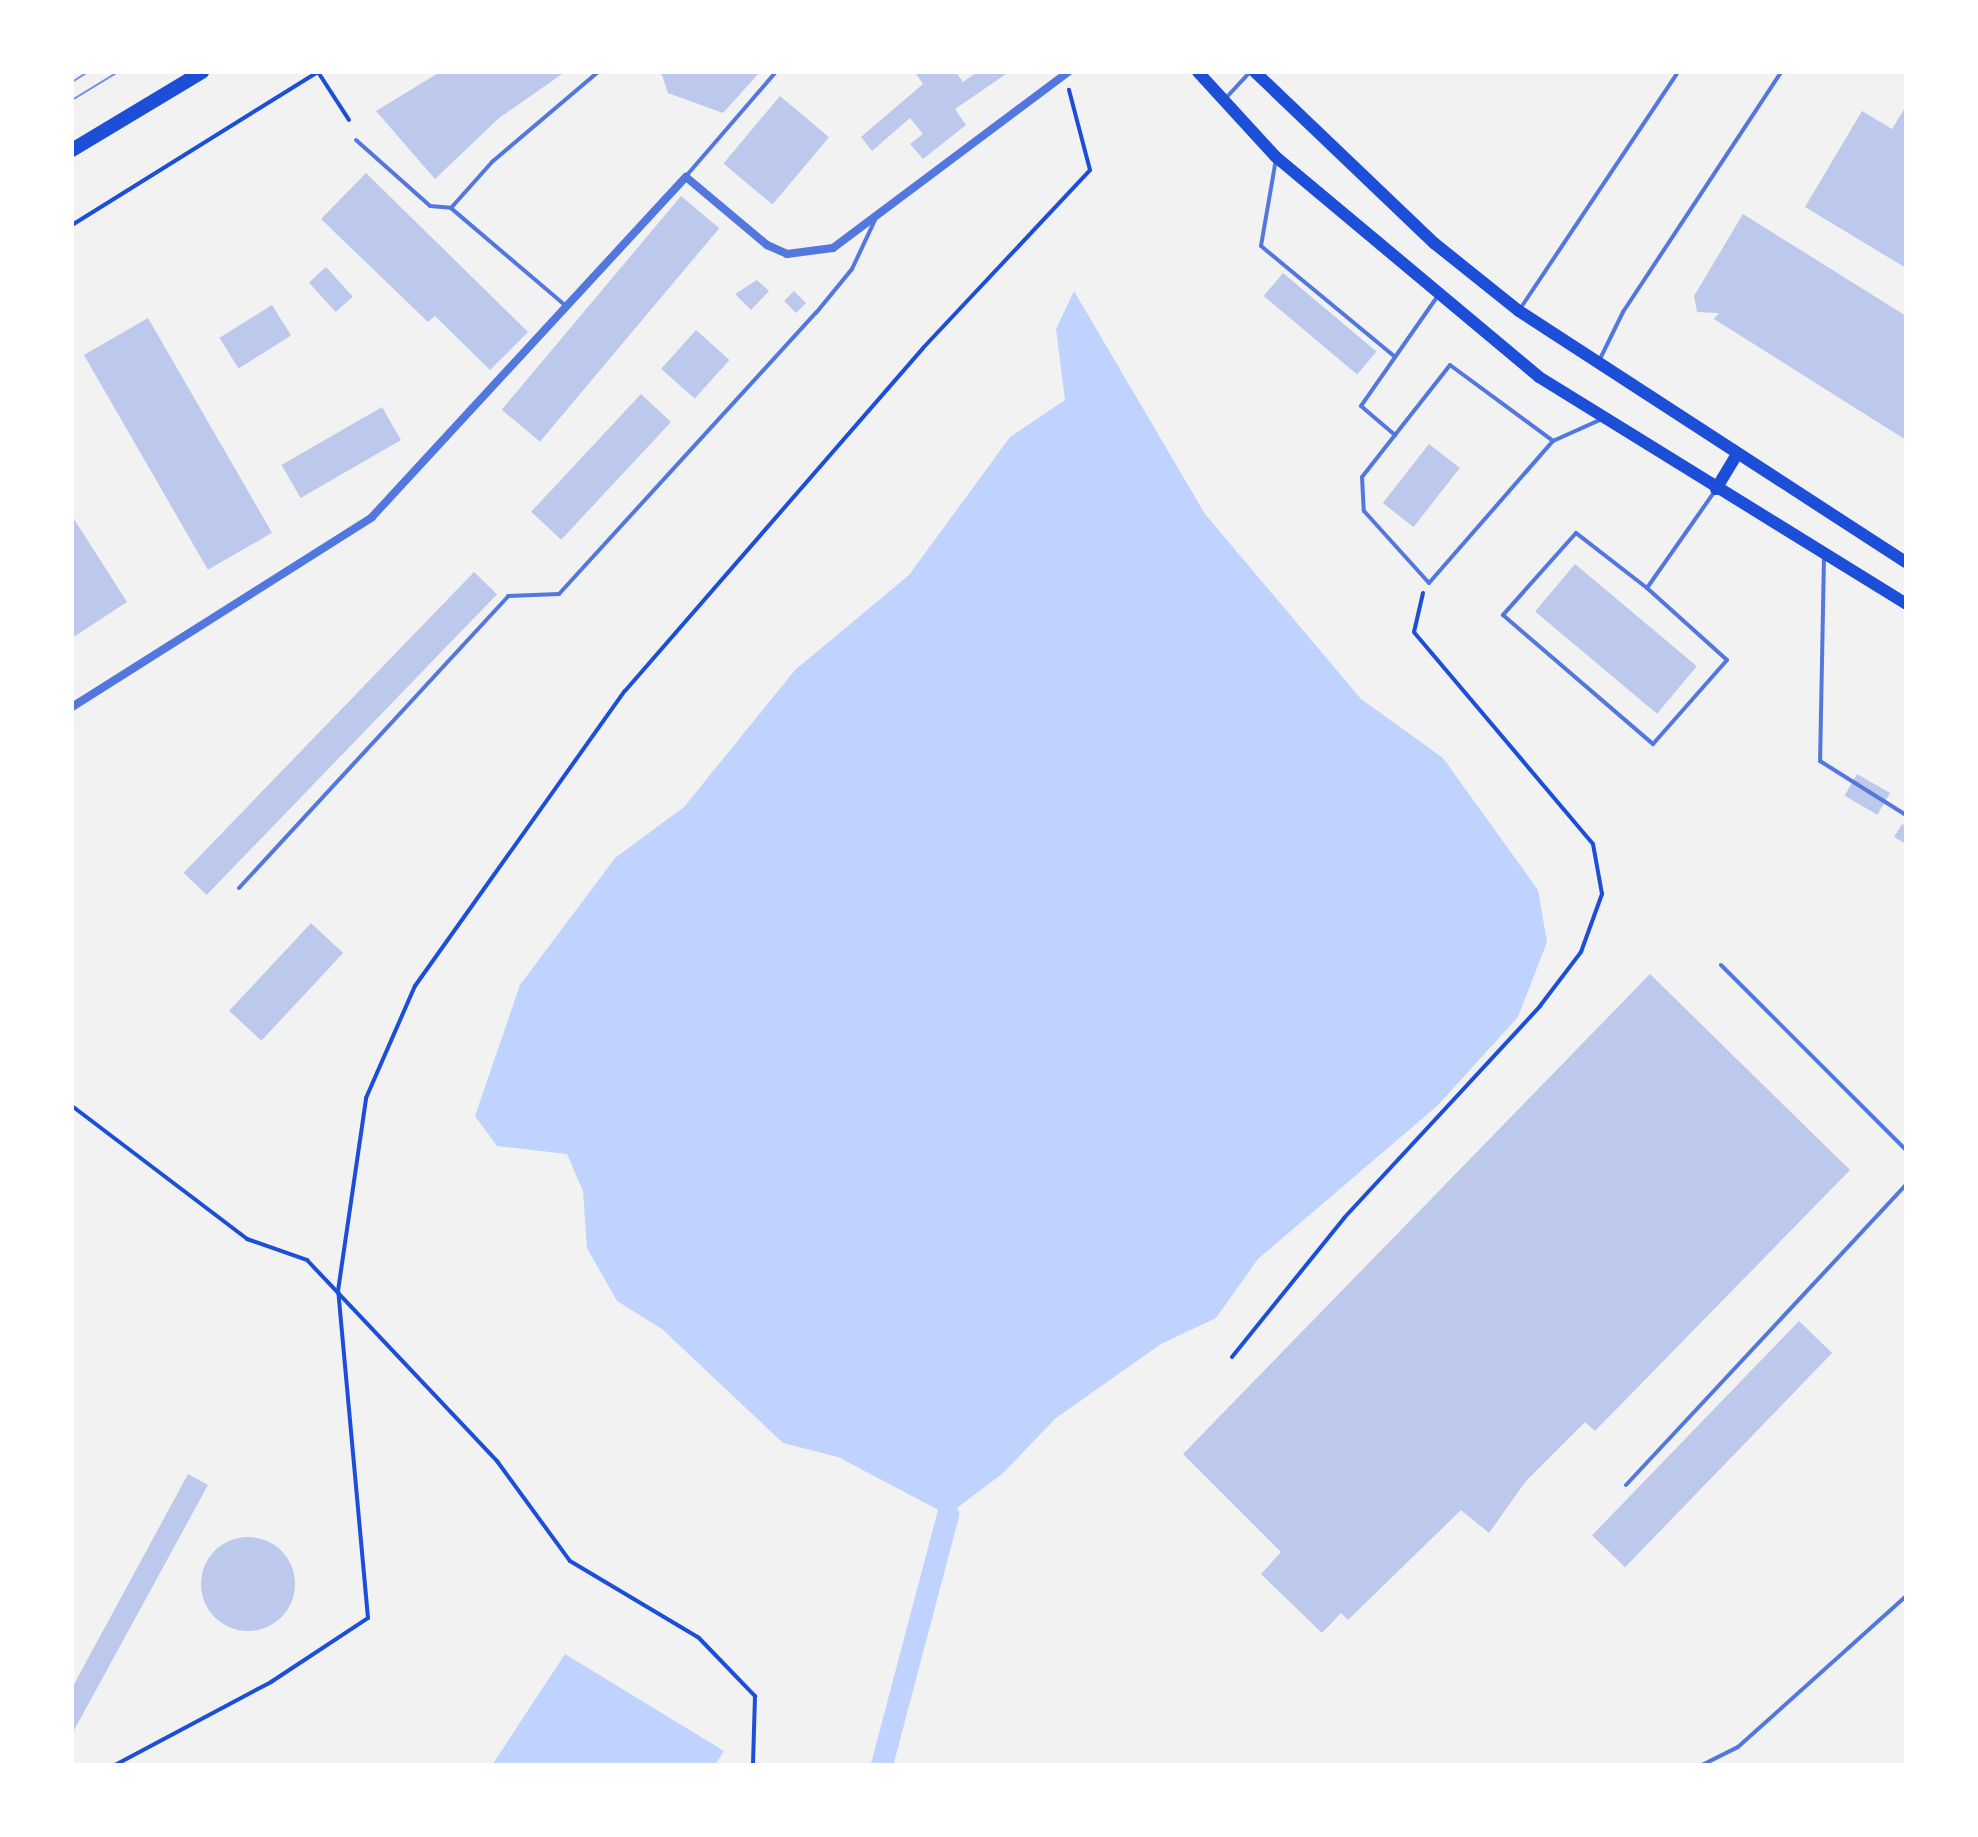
<!DOCTYPE html>
<style>
body{margin:0}
#map{position:relative;width:1978px;height:1837px;overflow:hidden;background:#f2f2f2;font-family:"Noto Sans",sans-serif}
div>[style]{position:absolute}
.water>*{inset:0;background:#bfd3fe}
.canal>*{height:22px;margin:-11px;padding:0 11px;transform-origin:11px;border-radius:11px;background:#bfd3fe}
.building>*{inset:0;background:#bdc9ec;transform-origin:0 0}
.round{border-radius:50%}
.path>*{height:4px;margin:-2px;padding:0 2px;transform-origin:2px;border-radius:2px;background:#1d4ed8}
.service>*{height:4px;margin:-2px;padding:0 2px;transform-origin:2px;border-radius:2px;background:#5277de}
.minor>*{height:8px;margin:-4px;padding:0 4px;transform-origin:4px;border-radius:4px;background:#5277de}
.secondary>*{height:12px;margin:-6px;padding:0 6px;transform-origin:6px;border-radius:6px;background:#1d4ed8}
.primary>*{height:14px;margin:-7px;padding:0 7px;transform-origin:7px;border-radius:7px;background:#1d4ed8}
.tram>*{height:2px;margin:-1px;padding:0 1px;transform-origin:1px;border-radius:1px;background:#7290e2}
span{translate:-50% -50%;white-space:nowrap;text-align:center;line-height:1.15;-webkit-text-stroke:6px #fff;paint-order:stroke}
.frame{position:absolute;inset:0;border:74px solid #fff;pointer-events:none}
</style>
<div id="map">
<div class="water">
<i style="clip-path:polygon(1074px 291px,1205px 514px,1361px 699px,1443px 758px,1538px 890px,1547px 942px,1518px 1017px,1437px 1106px,1258px 1259px,1216px 1318px,1161px 1344px,1056px 1418px,1003px 1473px,948px 1515px,838px 1457px,783px 1443px,662px 1329px,617px 1301px,587px 1248px,583px 1191px,567px 1154px,497px 1146px,475px 1116px,520px 985px,615px 858px,684px 807px,795px 670px,909px 575px,1010px 437px,1065px 400px,1056px 329px)"></i>
<i style="clip-path:polygon(565px 1654px,724px 1751px,715px 1765px,492px 1765px)"></i>
</div>
<div class="canal">
<i style="left:882px;top:1765px;width:259px;rotate:-75.2deg"></i>
</div>
<div class="building">
<i style="clip-path:polygon(440px 72px,565px 72px,499px 118px,435px 179px,376px 111px)"></i>
<i style="clip-path:polygon(661px 72px,760px 72px,723px 113px,668px 93px)"></i>
<i style="clip-path:polygon(915px 72px,956px 72px,963px 82px,977px 72px,1009px 72px,955px 109px,966px 125px,923px 159px,910px 144px,923px 134px,910px 118px,872px 151px,861px 137px,923px 84px)"></i>
<i style="left:780px;top:96px;width:64px;height:88px;rotate:40deg"></i>
<i style="clip-path:polygon(1906px 106px,1906px 268px,1805px 207px,1862px 111px,1892px 129px)"></i>
<i style="clip-path:polygon(366px 173px,528px 332px,490px 370px,435px 316px,428px 322px,321px 219px)"></i>
<i style="left:681px;top:196px;width:50px;height:279px;rotate:40deg"></i>
<i style="clip-path:polygon(1743px 214px,1906px 316px,1906px 440px,1714px 319px,1719px 313px,1697px 312px,1694px 296px)"></i>
<i style="left:326px;top:267px;width:40px;height:23px;rotate:48deg"></i>
<i style="left:1283px;top:273px;width:122px;height:30px;rotate:40deg"></i>
<i style="clip-path:polygon(757px 280px,769px 291px,751px 310px,735px 294px)"></i>
<i style="left:794px;top:291px;width:17px;height:14px;rotate:45deg"></i>
<i style="left:272px;top:305px;width:36px;height:62px;rotate:58deg"></i>
<i style="left:148px;top:318px;width:248px;height:74px;rotate:60deg"></i>
<i style="left:696px;top:330px;width:45px;height:52px;rotate:42deg"></i>
<i style="left:641px;top:394px;width:41px;height:161px;rotate:43deg"></i>
<i style="left:382px;top:407px;width:38px;height:116px;rotate:60deg"></i>
<i style="left:1429px;top:444px;width:39px;height:75px;rotate:38deg"></i>
<i style="clip-path:polygon(72px 516px,127px 602px,72px 638px)"></i>
<i style="left:1575px;top:564px;width:159px;height:62px;rotate:40deg"></i>
<i style="left:474px;top:572px;width:32px;height:418px;rotate:44deg"></i>
<i style="left:1857px;top:774px;width:38px;height:25px;rotate:30deg"></i>
<i style="clip-path:polygon(1902px 824px,1906px 827px,1906px 844px,1894px 837px)"></i>
<i style="left:311px;top:923px;width:44px;height:120px;rotate:43deg"></i>
<i style="clip-path:polygon(1650px 974px,1850px 1170px,1595px 1431px,1585px 1422px,1526px 1481px,1489px 1533px,1461px 1510px,1348px 1620px,1341px 1613px,1322px 1633px,1261px 1574px,1281px 1552px,1183px 1454px)"></i>
<i style="left:1799px;top:1321px;width:46px;height:298px;rotate:44deg"></i>
<i style="clip-path:polygon(188px 1474px,208px 1485px,72px 1734px,72px 1688px)"></i>
<i class="round" style="left:201px;top:1537px;width:94px;height:94px"></i>
</div>
<div class="path">
<i style="left:318px;top:72px;width:57px;rotate:57.1deg"></i>
<i style="left:72px;top:225px;width:290px;rotate:-31.9deg"></i>
<i style="left:72px;top:1106px;width:220px;rotate:37.2deg"></i>
<i style="left:247px;top:1239px;width:64px;rotate:19.3deg"></i>
<i style="left:307px;top:1260px;width:277px;rotate:46.6deg"></i>
<i style="left:497px;top:1461px;width:124px;rotate:53.9deg"></i>
<i style="left:570px;top:1561px;width:150px;rotate:30.8deg"></i>
<i style="left:699px;top:1638px;width:81px;rotate:46deg"></i>
<i style="left:755px;top:1696px;width:69px;rotate:91.7deg"></i>
<i style="left:1232px;top:1357px;width:179px;rotate:-51.1deg"></i>
<i style="left:1344px;top:1218px;width:289px;rotate:-47.2deg"></i>
<i style="left:1540px;top:1006px;width:68px;rotate:-52.8deg"></i>
<i style="left:1581px;top:952px;width:62px;rotate:-70.1deg"></i>
<i style="left:1602px;top:894px;width:51px;rotate:-100.2deg"></i>
<i style="left:1593px;top:844px;width:277px;rotate:-130.2deg"></i>
<i style="left:1414px;top:632px;width:40px;rotate:-77deg"></i>
<i style="left:115px;top:1765px;width:177px;rotate:-28deg"></i>
<i style="left:271px;top:1682px;width:116px;rotate:-33.4deg"></i>
<i style="left:368px;top:1618px;width:328px;rotate:-95.2deg"></i>
<i style="left:338px;top:1291px;width:195px;rotate:-81.7deg"></i>
<i style="left:366px;top:1098px;width:122px;rotate:-66.4deg"></i>
<i style="left:415px;top:986px;width:362px;rotate:-54.6deg"></i>
<i style="left:625px;top:691px;width:454px;rotate:-49deg"></i>
<i style="left:923px;top:348px;width:244px;rotate:-46.8deg"></i>
<i style="left:1090px;top:170px;width:83px;rotate:-104.7deg"></i>
</div>
<div class="service">
<i style="left:1224px;top:100px;width:38px;rotate:-47deg"></i>
<i style="left:356px;top:140px;width:99px;rotate:41.7deg"></i>
<i style="left:430px;top:206px;width:21px;rotate:5deg"></i>
<i style="left:1276px;top:159px;width:88px;rotate:99.8deg"></i>
<i style="left:1261px;top:246px;width:173px;rotate:39.6deg"></i>
<i style="left:687px;top:175px;width:136px;rotate:-49.2deg"></i>
<i style="left:1437px;top:297px;width:133px;rotate:124.9deg"></i>
<i style="left:1361px;top:406px;width:45px;rotate:40.5deg"></i>
<i style="left:1395px;top:435px;width:89px;rotate:-51.8deg"></i>
<i style="left:1450px;top:365px;width:128px;rotate:36.4deg"></i>
<i style="left:1553px;top:441px;width:54px;rotate:-24.2deg"></i>
<i style="left:566px;top:306px;width:151px;rotate:-139.6deg"></i>
<i style="left:451px;top:208px;width:62px;rotate:-48.3deg"></i>
<i style="left:492px;top:162px;width:139px;rotate:-40.3deg"></i>
<i style="left:1520px;top:309px;width:285px;rotate:-56.3deg"></i>
<i style="left:1599px;top:361px;width:55px;rotate:-63.9deg"></i>
<i style="left:1623px;top:312px;width:287px;rotate:-56.6deg"></i>
<i style="left:1395px;top:435px;width:53px;rotate:128.2deg"></i>
<i style="left:1362px;top:477px;width:34px;rotate:87deg"></i>
<i style="left:1364px;top:511px;width:97px;rotate:47.9deg"></i>
<i style="left:1429px;top:583px;width:189px;rotate:-48.9deg"></i>
<i style="left:1824px;top:557px;width:204px;rotate:91.1deg"></i>
<i style="left:1820px;top:761px;width:102px;rotate:32.1deg"></i>
<i style="left:1647px;top:588px;width:90px;rotate:-142.2deg"></i>
<i style="left:1576px;top:533px;width:110px;rotate:131.7deg"></i>
<i style="left:1503px;top:615px;width:198px;rotate:40.7deg"></i>
<i style="left:1653px;top:744px;width:112px;rotate:-48.6deg"></i>
<i style="left:1727px;top:660px;width:108px;rotate:-138deg"></i>
<i style="left:1647px;top:588px;width:118px;rotate:-55deg"></i>
<i style="left:239px;top:888px;width:397px;rotate:-47.3deg"></i>
<i style="left:508px;top:596px;width:51px;rotate:-2.2deg"></i>
<i style="left:559px;top:594px;width:381px;rotate:-47.6deg"></i>
<i style="left:816px;top:313px;width:57px;rotate:-50.7deg"></i>
<i style="left:852px;top:269px;width:54px;rotate:-64.9deg"></i>
<i style="left:1721px;top:965px;width:262px;rotate:45deg"></i>
<i style="left:1626px;top:1485px;width:410px;rotate:-47deg"></i>
<i style="left:1702px;top:1765px;width:40px;rotate:-26.6deg"></i>
<i style="left:1738px;top:1747px;width:226px;rotate:-41.9deg"></i>
</div>
<div class="minor">
<i style="left:72px;top:707px;width:355px;rotate:-32.3deg"></i>
<i style="left:372px;top:517px;width:463px;rotate:-47.3deg"></i>
<i style="left:686px;top:177px;width:106px;rotate:40deg"></i>
<i style="left:767px;top:245px;width:22px;rotate:24deg"></i>
<i style="left:787px;top:254px;width:46px;rotate:-7.4deg"></i>
<i style="left:833px;top:248px;width:294px;rotate:-36.8deg"></i>
</div>
<div class="secondary">
<i style="left:1198px;top:72px;width:115px;rotate:47.5deg"></i>
<i style="left:1276px;top:157px;width:343px;rotate:39.9deg"></i>
<i style="left:1539px;top:377px;width:432px;rotate:31.7deg"></i>
<i style="left:1255px;top:72px;width:248px;rotate:43.7deg"></i>
<i style="left:1434px;top:243px;width:109px;rotate:38.7deg"></i>
<i style="left:1519px;top:311px;width:461px;rotate:33deg"></i>
<i style="left:1716px;top:489px;width:37px;rotate:-59deg"></i>
</div>
<div class="primary">
<i style="left:72px;top:150px;width:152px;rotate:-31deg"></i>
</div>
<div class="tram">
<i style="left:72px;top:82px;width:19px;rotate:-32deg"></i>
<i style="left:72px;top:100px;width:54px;rotate:-31.3deg"></i>
</div>
<div class="frame"></div>
</div>
